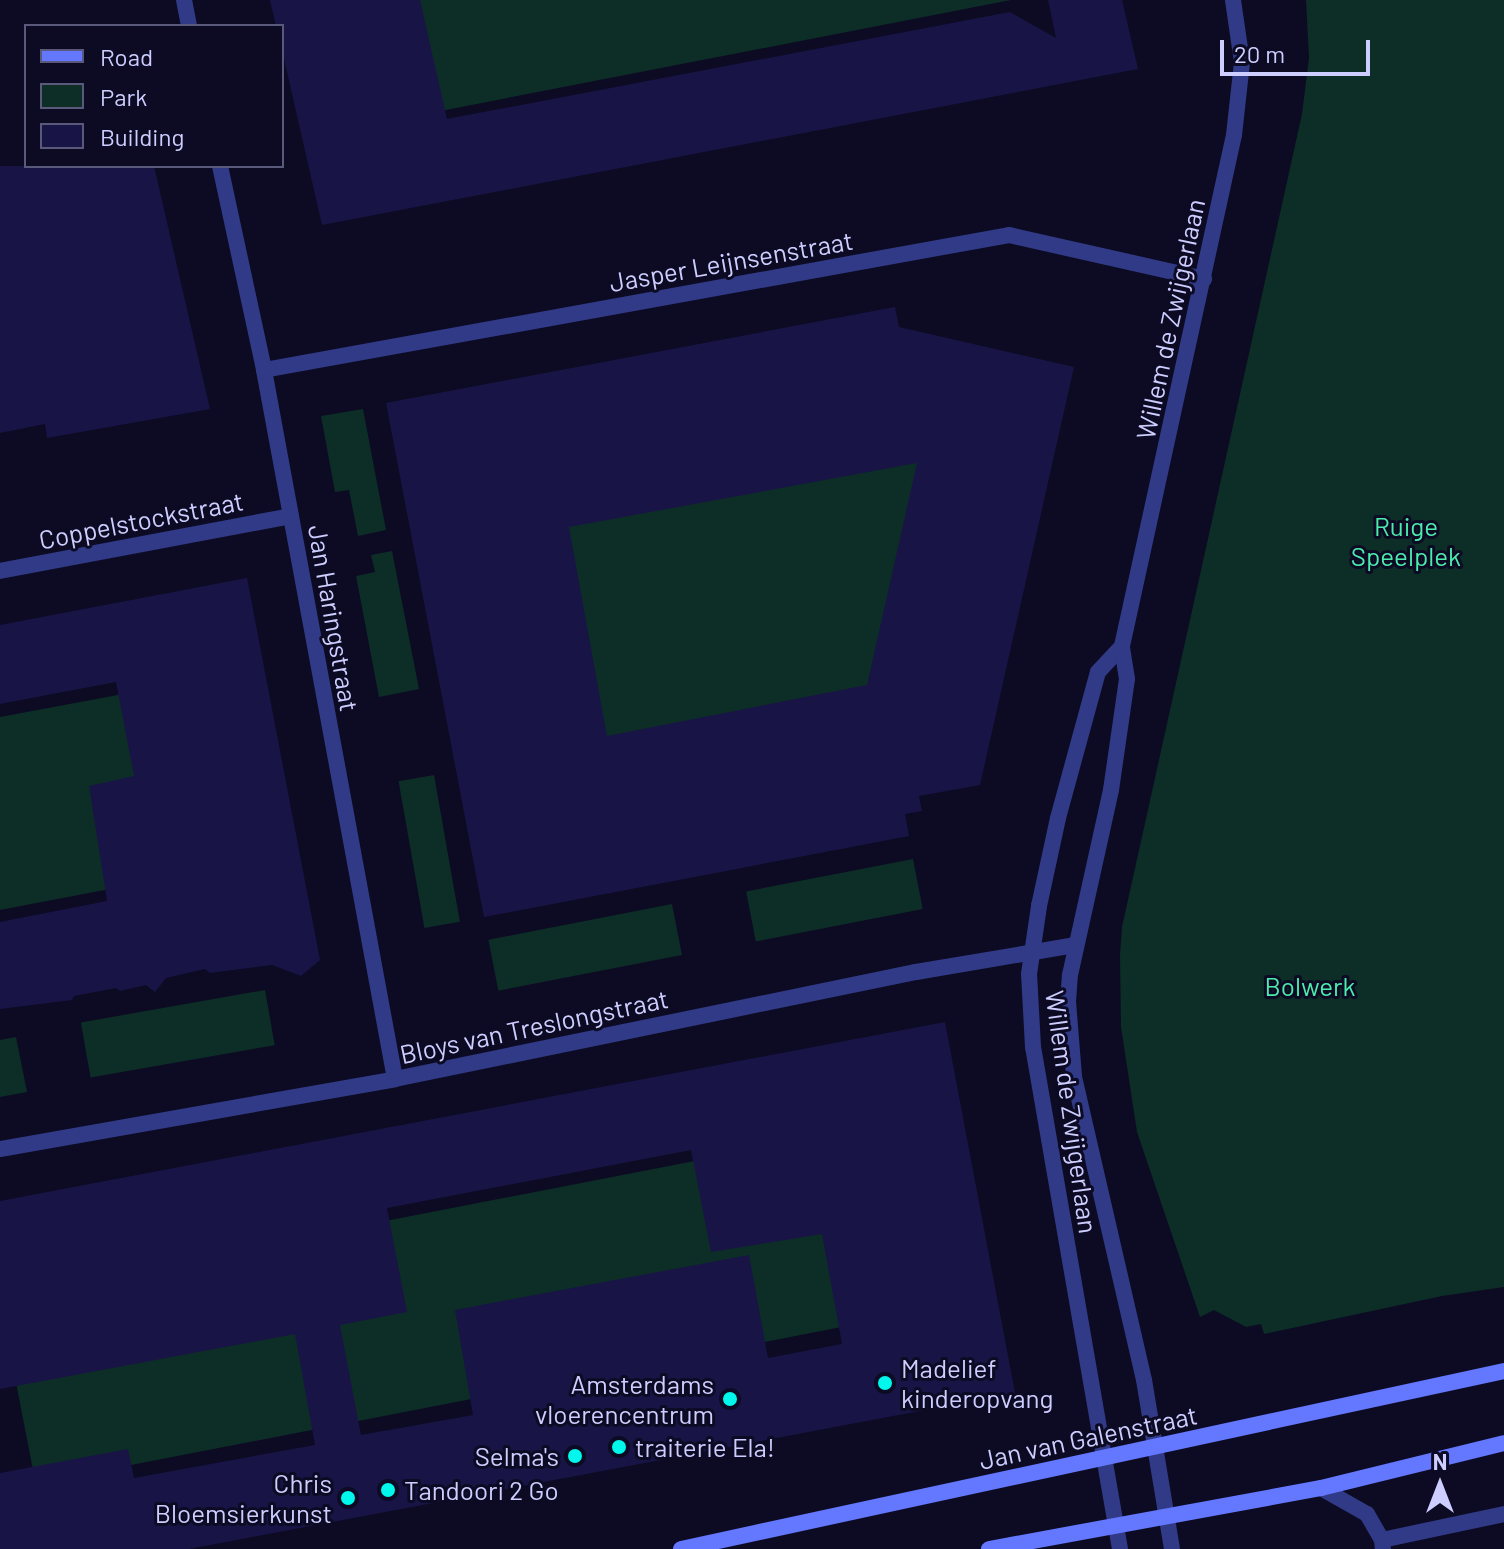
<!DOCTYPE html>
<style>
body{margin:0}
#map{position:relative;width:1504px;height:1549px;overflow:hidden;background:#0c0b23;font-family:Barlow,sans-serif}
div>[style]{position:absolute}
.green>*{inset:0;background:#0d2d27;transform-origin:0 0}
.building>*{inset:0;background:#181546}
.minor>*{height:16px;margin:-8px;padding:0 8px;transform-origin:8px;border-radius:8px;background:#313a87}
.tertiary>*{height:16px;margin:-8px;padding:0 8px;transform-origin:8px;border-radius:8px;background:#313a87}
.secondary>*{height:16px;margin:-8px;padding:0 8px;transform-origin:8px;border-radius:8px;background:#6477ff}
.dots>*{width:22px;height:22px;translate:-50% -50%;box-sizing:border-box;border:4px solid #0c0b23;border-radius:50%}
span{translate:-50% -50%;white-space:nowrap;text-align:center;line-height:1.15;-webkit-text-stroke:6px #0c0b23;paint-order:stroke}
.street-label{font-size:26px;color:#cdceff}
.park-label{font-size:26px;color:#4becac}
.poi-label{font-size:26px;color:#cdceff}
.left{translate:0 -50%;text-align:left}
.right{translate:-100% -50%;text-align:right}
.legend{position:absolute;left:24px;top:24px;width:260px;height:144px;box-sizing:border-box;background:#0c0b23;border:2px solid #59597b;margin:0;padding:10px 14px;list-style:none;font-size:24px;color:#cdceff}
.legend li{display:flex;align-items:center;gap:16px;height:40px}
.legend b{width:40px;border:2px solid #59597b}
.north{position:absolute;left:1400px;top:1445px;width:80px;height:80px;-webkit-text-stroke:6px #0c0b23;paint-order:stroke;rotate:0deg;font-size:22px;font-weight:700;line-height:32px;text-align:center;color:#cdceff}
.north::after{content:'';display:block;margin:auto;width:28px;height:36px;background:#cdceff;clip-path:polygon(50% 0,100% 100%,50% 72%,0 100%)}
.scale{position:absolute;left:1220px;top:40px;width:150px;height:36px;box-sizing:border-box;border:4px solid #cdceff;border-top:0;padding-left:10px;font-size:24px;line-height:28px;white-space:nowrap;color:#cdceff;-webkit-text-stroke:6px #0c0b23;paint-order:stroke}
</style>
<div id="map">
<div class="green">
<i style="clip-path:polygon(360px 0,1011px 0,384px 122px)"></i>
<i style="clip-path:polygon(1306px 0,1504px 0,1504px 1287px,1442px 1296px,1264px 1334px,1261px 1324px,1246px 1327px,1214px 1310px,1200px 1317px,1137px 1132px,1121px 1027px,1120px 955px,1122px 927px,1302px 114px,1309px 58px)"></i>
<i style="clip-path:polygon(363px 409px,386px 530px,358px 536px,349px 490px,335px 492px,321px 416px)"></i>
<i style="clip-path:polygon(959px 424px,898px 744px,561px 810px,501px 478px)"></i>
<i style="clip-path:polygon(392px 551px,419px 689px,379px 697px,356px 576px,375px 572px,371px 555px)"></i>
<i style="clip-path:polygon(166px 686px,204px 871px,0 910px,0 717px)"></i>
<i style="left:434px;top:775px;width:149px;height:36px;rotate:80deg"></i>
<i style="left:913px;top:859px;width:51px;height:170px;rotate:79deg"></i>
<i style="left:672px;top:904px;width:52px;height:187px;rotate:79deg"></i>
<i style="left:265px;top:990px;width:56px;height:187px;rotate:80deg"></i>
<i style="clip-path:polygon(16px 1037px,27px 1092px,0 1097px,0 1040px)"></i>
<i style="left:864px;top:1128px;width:191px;height:881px;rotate:79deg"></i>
</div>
<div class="building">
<i style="clip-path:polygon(270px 0,420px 0,447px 119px,1010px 12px,1056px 38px,1048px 0,1122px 0,1138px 69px,322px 225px,282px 50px,282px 26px,276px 26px)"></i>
<i style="clip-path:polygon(0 166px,154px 166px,210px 409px,47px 438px,45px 424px,0 433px)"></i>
<i style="clip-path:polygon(evenodd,895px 307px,899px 327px,1074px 367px,980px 785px,919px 796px,922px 811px,905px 814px,909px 836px,484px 917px,386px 403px,895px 307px,917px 463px,867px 685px,607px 736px,569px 527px,917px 463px)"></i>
<i style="clip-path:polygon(247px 578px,320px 960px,301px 976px,272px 965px,210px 973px,205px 969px,166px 978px,155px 992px,146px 985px,120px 991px,116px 988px,74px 996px,72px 1000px,0 1009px,0 922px,107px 901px,89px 786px,134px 776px,116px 682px,0 704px,0 625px)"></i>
<i style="clip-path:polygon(evenodd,945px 1022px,1015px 1393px,189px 1549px,0 1549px,0 1473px,128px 1449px,134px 1478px,315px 1445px,295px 1334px,0 1389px,0 1201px,945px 1022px,691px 1150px,711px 1252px,822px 1234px,842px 1344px,768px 1358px,749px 1255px,513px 1299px,455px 1310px,473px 1415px,361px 1435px,340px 1325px,407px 1312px,387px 1208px,691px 1150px)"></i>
</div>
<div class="minor">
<i style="left:184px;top:0;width:26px;rotate:79deg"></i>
<i style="left:220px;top:166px;width:209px;rotate:77.8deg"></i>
<i style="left:264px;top:370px;width:721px;rotate:79.53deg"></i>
<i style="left:264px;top:370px;width:757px;rotate:-10.27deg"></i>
<i style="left:1009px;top:235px;width:200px;rotate:12.7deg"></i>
<i style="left:0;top:571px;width:296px;rotate:-10.7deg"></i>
<i style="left:0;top:1149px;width:401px;rotate:-10deg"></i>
<i style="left:395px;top:1079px;width:532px;rotate:-11.61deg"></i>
<i style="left:916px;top:972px;width:162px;rotate:-9.6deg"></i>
<i style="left:1321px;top:1488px;width:53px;rotate:29.5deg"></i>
<i style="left:1367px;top:1514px;width:30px;rotate:60deg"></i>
<i style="left:1382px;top:1540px;width:9px;rotate:84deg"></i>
<i style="left:1382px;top:1540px;width:125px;rotate:-12deg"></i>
</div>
<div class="tertiary">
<i style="left:1120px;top:1549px;width:509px;rotate:-99.83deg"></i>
<i style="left:1033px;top:1047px;width:73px;rotate:-93.1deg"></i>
<i style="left:1029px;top:974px;width:69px;rotate:-81.6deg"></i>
<i style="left:1039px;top:906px;width:90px;rotate:-77.8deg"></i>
<i style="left:1058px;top:818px;width:151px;rotate:-74.7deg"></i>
<i style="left:1098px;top:672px;width:35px;rotate:-47deg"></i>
<i style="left:1172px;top:1549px;width:171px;rotate:-99.4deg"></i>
<i style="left:1144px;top:1380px;width:312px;rotate:-103deg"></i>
<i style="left:1074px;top:1076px;width:74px;rotate:-94.6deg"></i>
<i style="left:1068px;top:1002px;width:27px;rotate:-86deg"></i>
<i style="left:1070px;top:975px;width:189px;rotate:-77.5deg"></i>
<i style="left:1111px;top:790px;width:112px;rotate:-81.8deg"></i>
<i style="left:1127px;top:679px;width:33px;rotate:-99deg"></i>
<i style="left:1122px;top:646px;width:523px;rotate:-77.64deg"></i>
<i style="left:1234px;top:135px;width:73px;rotate:-83.7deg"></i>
<i style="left:1242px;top:62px;width:63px;rotate:-98.3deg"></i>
</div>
<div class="secondary">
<i style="left:681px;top:1549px;width:842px;rotate:-12.2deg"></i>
<i style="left:989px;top:1549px;width:338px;rotate:-10.4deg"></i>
<i style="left:1321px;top:1488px;width:188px;rotate:-13.8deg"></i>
</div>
<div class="dots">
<i style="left:885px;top:1383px;background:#00f8ec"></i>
<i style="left:730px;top:1399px;background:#00f8ec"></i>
<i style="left:619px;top:1447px;background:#00f8ec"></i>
<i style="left:575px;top:1456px;background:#00f8ec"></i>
<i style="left:388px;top:1490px;background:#00f8ec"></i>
<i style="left:348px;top:1498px;background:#00f8ec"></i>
</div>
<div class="street-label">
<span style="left:731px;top:261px;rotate:-10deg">Jasper Leijnsenstraat</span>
<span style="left:1170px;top:319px;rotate:-78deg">Willem de Zwijgerlaan</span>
<span style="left:141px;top:520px;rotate:-11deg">Coppelstockstraat</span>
<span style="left:334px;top:618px;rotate:80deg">Jan Haringstraat</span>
<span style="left:534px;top:1026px;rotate:-12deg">Bloys van Treslongstraat</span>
<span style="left:1072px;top:1112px;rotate:82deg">Willem de Zwijgerlaan</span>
<span style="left:1088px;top:1437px;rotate:-12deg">Jan van Galenstraat</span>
</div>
<div class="park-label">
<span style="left:1406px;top:541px">Ruige<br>Speelplek</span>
<span style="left:1310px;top:986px">Bolwerk</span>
</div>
<div class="poi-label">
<span class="left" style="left:901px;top:1383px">Madelief<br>kinderopvang</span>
<span class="right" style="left:714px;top:1399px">Amsterdams<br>vloerencentrum</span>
<span class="left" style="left:635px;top:1447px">traiterie Ela!</span>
<span class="right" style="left:559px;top:1456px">Selma's</span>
<span class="right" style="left:332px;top:1498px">Chris<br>Bloemsierkunst</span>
<span class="left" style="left:404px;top:1490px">Tandoori 2 Go</span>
</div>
<ul class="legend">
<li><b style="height:10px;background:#6477ff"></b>Road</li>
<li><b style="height:22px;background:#0d2d27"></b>Park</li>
<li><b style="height:22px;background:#181546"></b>Building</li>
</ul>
<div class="north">N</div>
<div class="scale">20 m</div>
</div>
